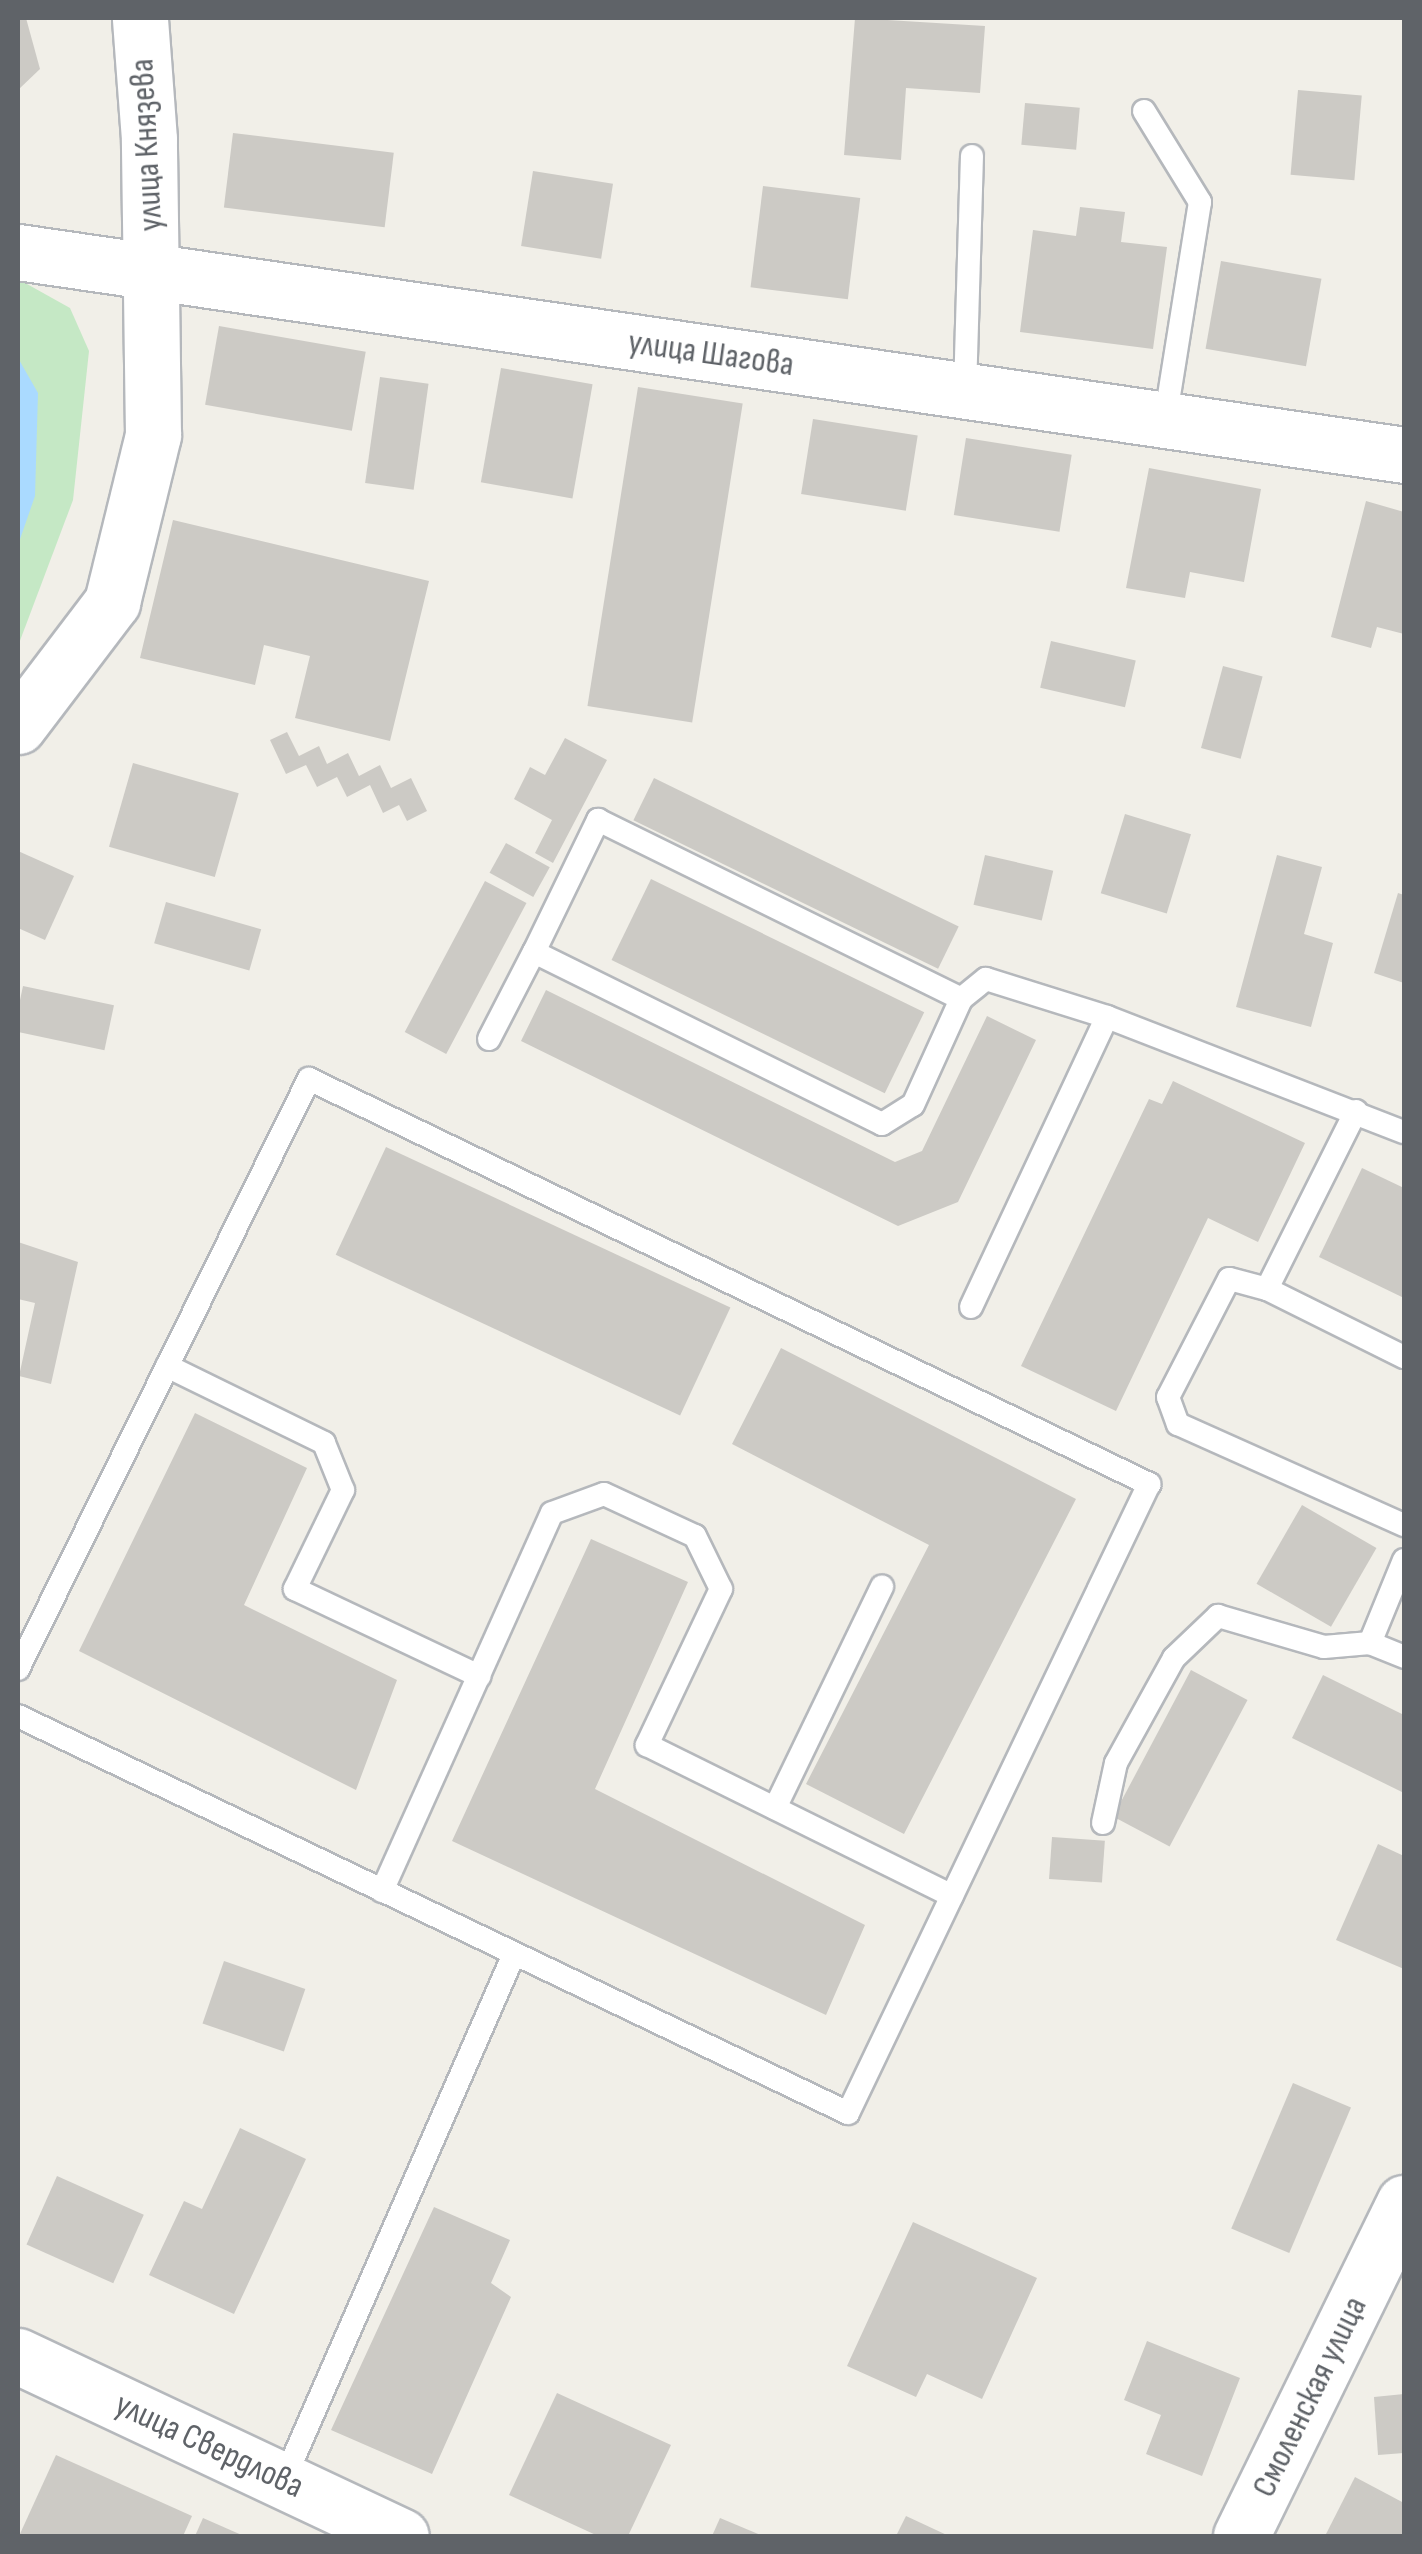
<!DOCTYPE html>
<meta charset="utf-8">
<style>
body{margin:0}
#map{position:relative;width:1422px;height:2554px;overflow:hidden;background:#f1efe8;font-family:"Sofia Sans Condensed",sans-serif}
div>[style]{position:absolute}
.green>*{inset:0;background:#c5e8c5}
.water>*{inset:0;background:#aadaff}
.building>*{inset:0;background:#cccac5;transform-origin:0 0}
.roads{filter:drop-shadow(2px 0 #b5b8bc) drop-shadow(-2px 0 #b5b8bc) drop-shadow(0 2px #b5b8bc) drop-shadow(0 -2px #b5b8bc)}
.lane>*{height:22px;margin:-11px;padding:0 11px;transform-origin:11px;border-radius:11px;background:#fff}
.secondary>*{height:55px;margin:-27.5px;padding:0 27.5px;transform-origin:27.5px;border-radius:27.5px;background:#fff}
span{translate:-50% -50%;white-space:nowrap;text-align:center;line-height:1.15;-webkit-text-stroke:9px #fff;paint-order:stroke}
.street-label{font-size:35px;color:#5f6368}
.frame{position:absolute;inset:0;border:20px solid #5f6368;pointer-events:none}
</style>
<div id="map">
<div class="green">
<i style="clip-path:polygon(18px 279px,70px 308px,89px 351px,73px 500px,18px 646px)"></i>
</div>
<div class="water">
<i style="clip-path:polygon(18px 358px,38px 393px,35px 496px,18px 545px)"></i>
</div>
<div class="building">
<i style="clip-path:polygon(18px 18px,26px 18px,40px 69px,18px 90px)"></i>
<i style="clip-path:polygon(855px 18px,985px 26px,980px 93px,906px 88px,901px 160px,844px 155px)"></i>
<i style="left:1298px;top:90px;width:64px;height:85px;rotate:5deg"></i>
<i style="left:1025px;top:103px;width:55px;height:42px;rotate:5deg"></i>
<i style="left:233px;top:133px;width:162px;height:75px;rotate:7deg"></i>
<i style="left:533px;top:171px;width:81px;height:76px;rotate:9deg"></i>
<i style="left:763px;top:186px;width:98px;height:102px;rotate:7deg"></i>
<i style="clip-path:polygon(1080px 207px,1125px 212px,1121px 242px,1167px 247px,1153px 349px,1020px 332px,1033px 230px,1076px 236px)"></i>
<i style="left:1221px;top:261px;width:102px;height:89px;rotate:10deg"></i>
<i style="left:219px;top:326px;width:149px;height:80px;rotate:10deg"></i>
<i style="left:501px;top:368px;width:93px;height:116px;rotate:10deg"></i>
<i style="left:380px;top:377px;width:49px;height:107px;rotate:8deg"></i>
<i style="left:638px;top:387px;width:106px;height:323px;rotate:9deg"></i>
<i style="left:813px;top:419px;width:106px;height:76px;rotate:9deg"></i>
<i style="left:966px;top:438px;width:107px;height:78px;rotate:9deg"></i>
<i style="clip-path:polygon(1149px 468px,1261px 489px,1244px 582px,1190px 572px,1185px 598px,1126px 588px)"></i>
<i style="clip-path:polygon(1366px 501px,1404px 512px,1404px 634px,1377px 627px,1371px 648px,1331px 637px)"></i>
<i style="clip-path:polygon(173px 520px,429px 581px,390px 741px,295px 718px,310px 656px,264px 645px,255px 685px,140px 658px)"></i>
<i style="left:1051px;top:641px;width:87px;height:48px;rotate:13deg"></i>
<i style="left:1223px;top:666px;width:41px;height:85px;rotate:15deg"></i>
<i style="clip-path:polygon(287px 732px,299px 756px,319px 746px,327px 764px,348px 753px,359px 776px,380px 765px,391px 788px,411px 778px,427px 811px,407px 821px,399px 805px,383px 813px,370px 785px,347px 797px,337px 777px,317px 787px,306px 765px,286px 774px,270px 740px)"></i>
<i style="clip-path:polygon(565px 738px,607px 760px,553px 863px,535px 853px,552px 820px,514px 799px,530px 767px,545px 775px)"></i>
<i style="left:133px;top:763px;width:110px;height:87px;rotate:16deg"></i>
<i style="left:654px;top:778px;width:339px;height:47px;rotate:26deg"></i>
<i style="left:1125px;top:814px;width:69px;height:83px;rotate:17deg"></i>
<i style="left:506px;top:843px;width:50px;height:34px;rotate:29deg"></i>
<i style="clip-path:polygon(18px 851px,74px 876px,45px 940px,18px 928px)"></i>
<i style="left:985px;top:855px;width:70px;height:51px;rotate:13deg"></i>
<i style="clip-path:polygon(1277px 855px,1322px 867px,1304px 934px,1333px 943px,1311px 1027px,1236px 1007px)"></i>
<i style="left:651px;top:879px;width:304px;height:90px;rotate:26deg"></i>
<i style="left:485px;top:881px;width:47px;height:171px;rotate:28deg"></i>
<i style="clip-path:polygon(1398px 893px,1404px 895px,1404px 983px,1374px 973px)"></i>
<i style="left:166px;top:902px;width:99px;height:43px;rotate:16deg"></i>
<i style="left:23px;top:986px;width:93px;height:46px;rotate:12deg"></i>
<i style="clip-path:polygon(546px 990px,895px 1162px,922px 1151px,987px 1016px,1036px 1040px,958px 1202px,898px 1226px,521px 1041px)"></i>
<i style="clip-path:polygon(1173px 1081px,1305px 1143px,1258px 1242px,1208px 1218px,1116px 1411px,1021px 1366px,1149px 1099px,1162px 1104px)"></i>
<i style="left:386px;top:1147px;width:380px;height:119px;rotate:25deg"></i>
<i style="clip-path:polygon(1362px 1168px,1404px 1188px,1404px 1298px,1319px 1257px)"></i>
<i style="clip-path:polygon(18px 1242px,78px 1262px,51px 1384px,19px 1376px,35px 1303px,18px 1299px)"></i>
<i style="clip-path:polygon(781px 1348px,1076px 1499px,904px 1834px,806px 1784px,929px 1545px,732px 1444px)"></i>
<i style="clip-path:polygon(195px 1413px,307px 1468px,244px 1605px,397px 1680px,356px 1790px,79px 1651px)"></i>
<i style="left:1302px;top:1505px;width:86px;height:91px;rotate:30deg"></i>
<i style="clip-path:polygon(591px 1539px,688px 1582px,595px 1789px,865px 1925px,826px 2015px,452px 1841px)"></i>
<i style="left:1191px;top:1670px;width:64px;height:166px;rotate:28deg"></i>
<i style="clip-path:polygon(1323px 1675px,1404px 1715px,1404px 1793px,1292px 1738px)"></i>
<i style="left:1052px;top:1837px;width:53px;height:42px;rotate:4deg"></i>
<i style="clip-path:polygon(1378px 1844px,1404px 1856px,1404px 1969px,1336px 1940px)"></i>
<i style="left:224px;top:1961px;width:86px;height:66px;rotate:19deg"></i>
<i style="left:1293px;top:2083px;width:63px;height:158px;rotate:23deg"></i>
<i style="clip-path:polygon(240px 2128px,306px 2159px,234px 2314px,149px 2275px,184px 2201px,202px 2209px)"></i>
<i style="left:57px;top:2176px;width:95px;height:75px;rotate:24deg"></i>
<i style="clip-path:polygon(434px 2207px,510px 2240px,491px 2283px,511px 2297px,432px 2474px,331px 2430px)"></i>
<i style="clip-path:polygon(913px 2222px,1037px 2278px,982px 2399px,927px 2374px,916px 2397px,847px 2366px)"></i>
<i style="clip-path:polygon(1147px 2341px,1240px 2378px,1202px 2476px,1146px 2454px,1161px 2415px,1124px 2400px)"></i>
<i style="clip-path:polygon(557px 2393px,671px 2445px,628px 2536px,598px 2536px,509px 2495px)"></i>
<i style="clip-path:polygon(1404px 2394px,1404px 2453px,1378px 2455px,1374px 2397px)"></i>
<i style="clip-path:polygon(56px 2455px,192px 2516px,183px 2536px,19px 2536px)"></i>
<i style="clip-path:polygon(1355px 2477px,1404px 2503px,1404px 2536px,1325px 2536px)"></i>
<i style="clip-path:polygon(906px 2516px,949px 2536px,896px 2536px)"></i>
<i style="clip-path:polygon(203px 2518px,244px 2536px,195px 2536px)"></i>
<i style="clip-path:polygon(720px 2518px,763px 2536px,712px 2536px)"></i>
</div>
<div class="roads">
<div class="lane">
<i style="left:1144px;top:111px;width:107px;rotate:58.4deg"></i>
<i style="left:1200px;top:202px;width:221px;rotate:99.1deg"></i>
<i style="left:965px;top:391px;width:235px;rotate:-88.3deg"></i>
<i style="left:534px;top:952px;width:147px;rotate:-64.1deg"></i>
<i style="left:598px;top:820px;width:405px;rotate:26.2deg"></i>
<i style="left:489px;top:1039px;width:98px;rotate:-62.7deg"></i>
<i style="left:534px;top:952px;width:388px;rotate:26.3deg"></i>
<i style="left:882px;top:1124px;width:36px;rotate:-32deg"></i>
<i style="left:913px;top:1105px;width:116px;rotate:-65.6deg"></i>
<i style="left:961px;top:999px;width:32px;rotate:-39deg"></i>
<i style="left:986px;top:979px;width:127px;rotate:17.4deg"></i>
<i style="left:1356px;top:1111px;width:199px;rotate:116.6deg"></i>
<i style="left:1267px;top:1289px;width:153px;rotate:26.4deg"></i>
<i style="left:1267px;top:1289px;width:39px;rotate:-165deg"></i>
<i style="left:1229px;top:1279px;width:133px;rotate:117.3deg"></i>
<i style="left:1168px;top:1397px;width:29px;rotate:70deg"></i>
<i style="left:1178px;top:1424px;width:248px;rotate:24.1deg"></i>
<i style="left:971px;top:1307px;width:320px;rotate:-64.9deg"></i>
<i style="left:1107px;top:1017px;width:318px;rotate:21.2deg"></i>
<i style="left:167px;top:1366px;width:175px;rotate:26.1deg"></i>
<i style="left:324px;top:1443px;width:51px;rotate:68deg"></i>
<i style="left:343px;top:1490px;width:110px;rotate:115.9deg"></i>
<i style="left:295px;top:1589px;width:204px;rotate:25.3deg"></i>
<i style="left:1404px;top:1560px;width:90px;rotate:112.3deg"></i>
<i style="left:1370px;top:1643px;width:37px;rotate:22deg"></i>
<i style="left:18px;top:1669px;width:658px;rotate:-63.75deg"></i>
<i style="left:309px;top:1079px;width:933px;rotate:25.74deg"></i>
<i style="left:1149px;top:1484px;width:697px;rotate:115.57deg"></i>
<i style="left:848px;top:2113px;width:920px;rotate:-154.44deg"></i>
<i style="left:775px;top:1808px;width:246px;rotate:-64.2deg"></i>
<i style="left:1103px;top:1823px;width:61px;rotate:-77.8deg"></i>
<i style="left:1116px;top:1763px;width:120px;rotate:-61.1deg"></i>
<i style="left:1174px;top:1658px;width:61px;rotate:-43.7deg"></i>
<i style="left:1218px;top:1616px;width:110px;rotate:16.3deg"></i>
<i style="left:1324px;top:1647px;width:46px;rotate:-5deg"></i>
<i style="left:382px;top:1891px;width:414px;rotate:-65.8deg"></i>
<i style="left:552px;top:1513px;width:55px;rotate:-20.1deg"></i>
<i style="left:604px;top:1494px;width:100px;rotate:24.8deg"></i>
<i style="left:695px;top:1536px;width:59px;rotate:63.9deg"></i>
<i style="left:721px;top:1589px;width:173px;rotate:115.4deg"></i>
<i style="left:647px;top:1745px;width:340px;rotate:26.3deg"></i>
<i style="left:283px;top:2482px;width:576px;rotate:-66.37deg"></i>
</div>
<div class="secondary">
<i style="left:18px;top:252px;width:1401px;rotate:8.33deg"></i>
<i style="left:18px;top:726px;width:156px;rotate:-52.8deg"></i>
<i style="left:112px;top:602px;width:172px;rotate:-76.2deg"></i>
<i style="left:153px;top:435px;width:296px;rotate:-90.8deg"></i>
<i style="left:149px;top:139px;width:121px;rotate:-94.3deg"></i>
<i style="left:18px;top:2356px;width:423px;rotate:25.2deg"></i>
<i style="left:1241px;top:2536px;width:371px;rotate:-63.9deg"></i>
</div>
</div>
<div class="street-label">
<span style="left:147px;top:145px;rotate:-93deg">улица Князева</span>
<span style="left:711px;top:354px;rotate:8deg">улица Шагова</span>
<span style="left:1310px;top:2397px;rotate:-64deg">Смоленская улица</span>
<span style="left:209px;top:2446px;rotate:25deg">улица Свердлова</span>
</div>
<div class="frame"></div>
</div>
